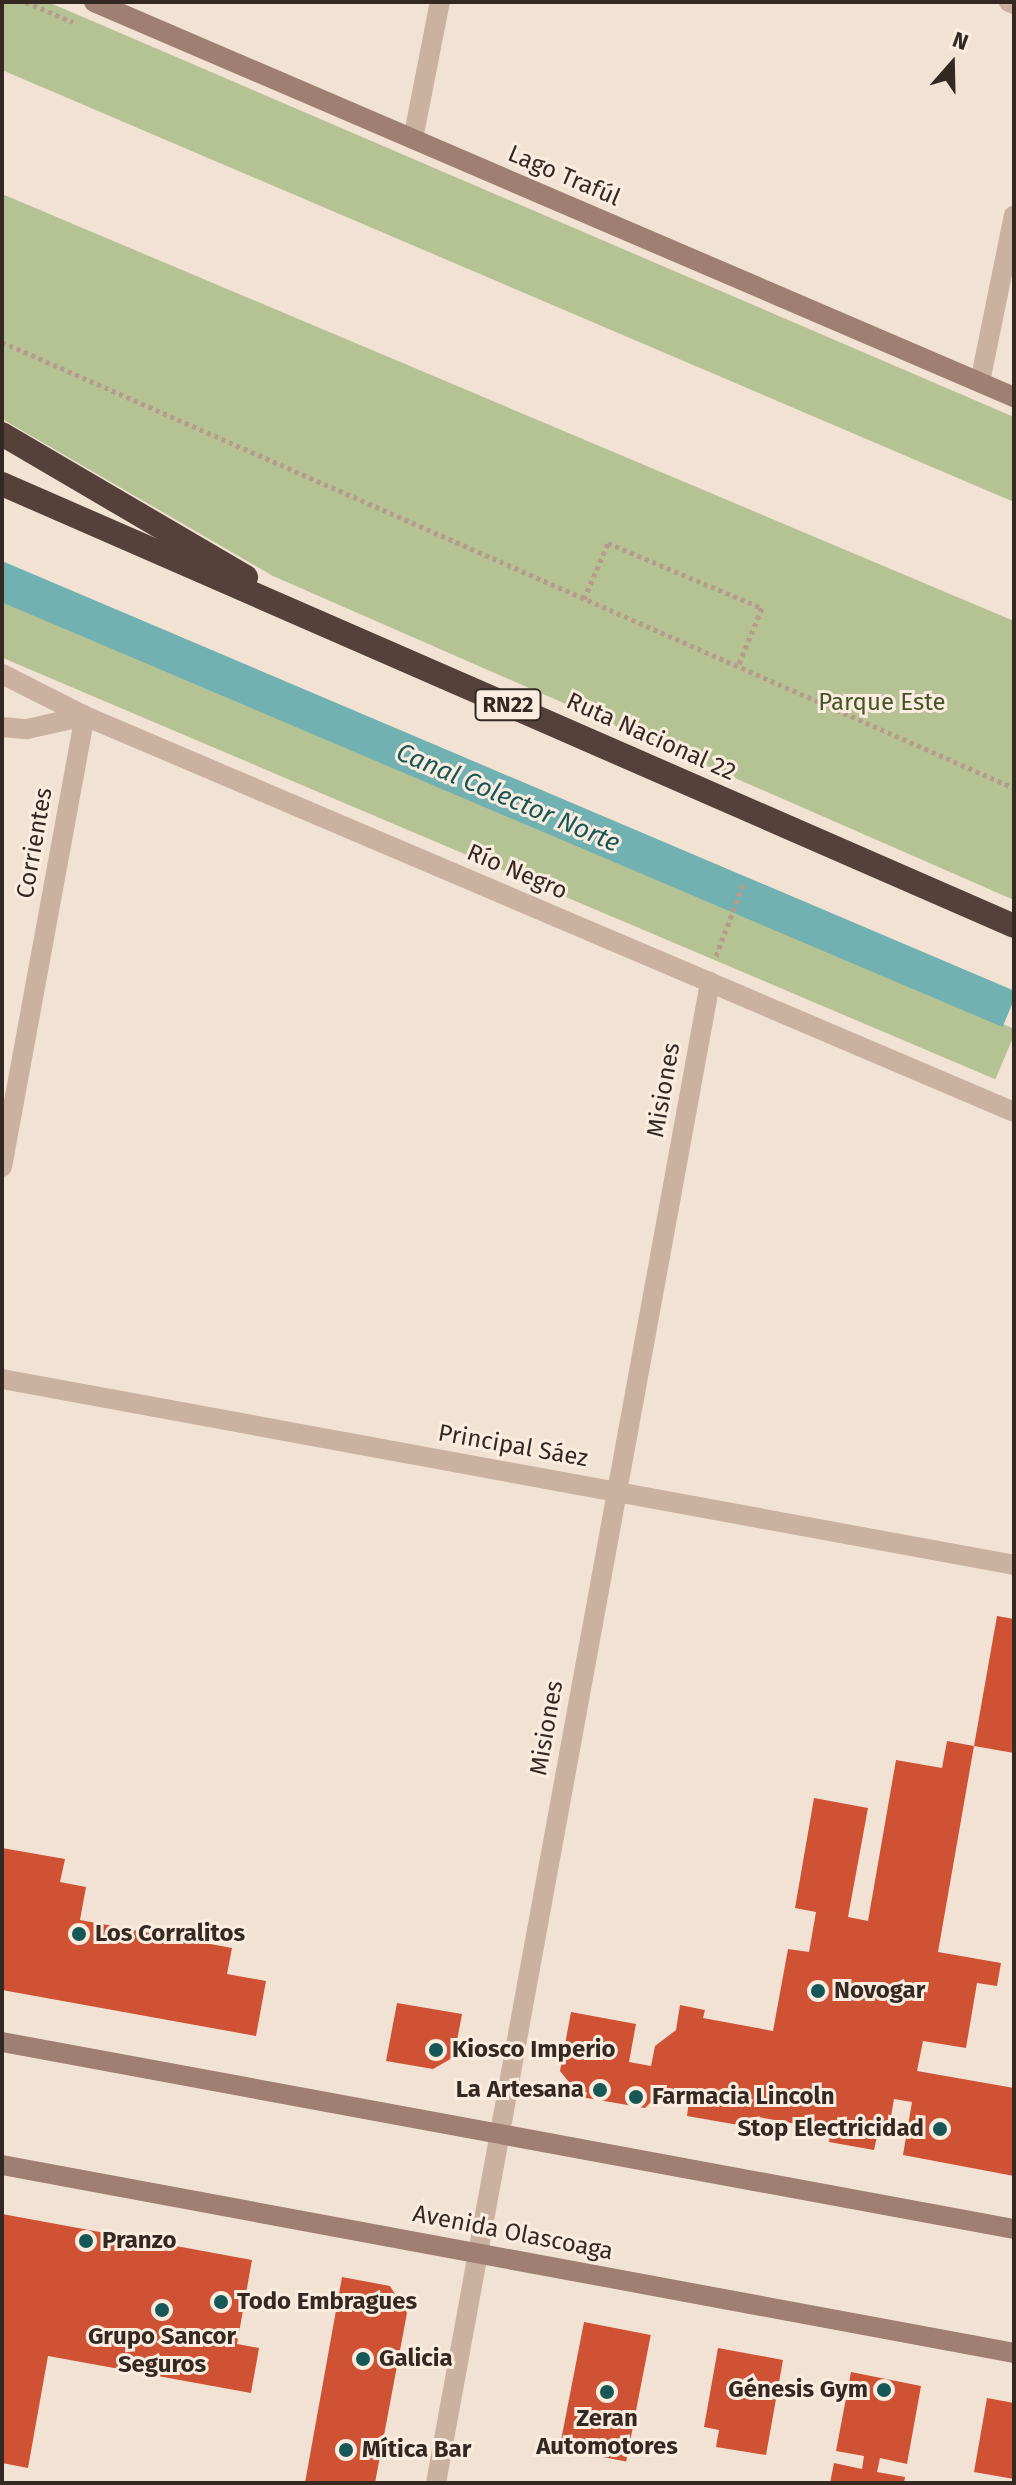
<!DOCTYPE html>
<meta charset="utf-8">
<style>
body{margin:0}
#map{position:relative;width:1016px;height:2485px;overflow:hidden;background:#f2e2d4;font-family:"Fira Sans",sans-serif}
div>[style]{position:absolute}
.green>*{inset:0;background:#b5c293;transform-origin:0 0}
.water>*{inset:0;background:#71b1b1;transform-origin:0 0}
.building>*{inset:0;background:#d05234;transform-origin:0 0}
.path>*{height:5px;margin-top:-2.5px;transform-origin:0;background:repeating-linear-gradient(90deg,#b69b8a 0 4px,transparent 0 8px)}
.street>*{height:20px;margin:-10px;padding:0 10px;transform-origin:10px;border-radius:10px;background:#cbb19f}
.secondary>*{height:20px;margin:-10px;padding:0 10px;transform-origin:10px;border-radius:10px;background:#9e7f71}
.highway>*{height:24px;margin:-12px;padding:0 12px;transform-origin:12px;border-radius:12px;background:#55413a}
.dots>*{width:22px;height:22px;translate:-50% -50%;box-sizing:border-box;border:4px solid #faede0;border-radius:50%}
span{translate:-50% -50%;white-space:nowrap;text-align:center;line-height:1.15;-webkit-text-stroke:6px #faede0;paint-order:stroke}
.shield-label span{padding:2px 6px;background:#faede0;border:2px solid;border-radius:6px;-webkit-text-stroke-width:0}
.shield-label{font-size:22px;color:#342823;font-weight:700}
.street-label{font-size:24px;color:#342823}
.park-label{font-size:24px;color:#455425}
.poi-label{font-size:24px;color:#342823;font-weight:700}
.left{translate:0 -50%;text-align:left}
.right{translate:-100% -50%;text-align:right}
.water-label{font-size:26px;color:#165758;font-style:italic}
.frame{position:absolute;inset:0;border:4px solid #342823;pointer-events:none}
.north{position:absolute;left:912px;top:24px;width:80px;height:80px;-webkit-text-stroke:6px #faede0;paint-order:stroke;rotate:20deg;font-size:22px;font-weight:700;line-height:32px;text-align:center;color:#342823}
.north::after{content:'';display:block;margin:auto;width:28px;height:36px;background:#342823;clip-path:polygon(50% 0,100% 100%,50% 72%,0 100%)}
</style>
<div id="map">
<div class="green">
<i style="clip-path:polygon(2px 2px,48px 2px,1014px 417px,1014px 502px,2px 70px)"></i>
<i style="clip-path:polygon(2px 194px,1014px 621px,1014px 900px,273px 576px,2px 419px)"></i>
<i style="left:2px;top:599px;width:1102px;height:54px;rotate:23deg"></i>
</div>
<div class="water">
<i style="left:2px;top:561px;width:1103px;height:38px;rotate:23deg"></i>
</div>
<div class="building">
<i style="clip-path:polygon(997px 1616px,1014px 1619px,1014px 1753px,974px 1746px)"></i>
<i style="clip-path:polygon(947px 1741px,974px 1746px,938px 1952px,1001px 1963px,997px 1986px,977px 1983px,966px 2048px,923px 2041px,917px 2071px,1014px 2088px,1014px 2176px,903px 2155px,912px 2102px,894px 2099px,888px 2134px,878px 2132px,874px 2150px,829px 2142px,831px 2130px,758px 2117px,756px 2128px,687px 2116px,689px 2101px,658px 2095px,645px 2108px,581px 2097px,560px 2071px,571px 2012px,636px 2024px,629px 2062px,651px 2066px,655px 2046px,676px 2030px,680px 2005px,705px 2010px,703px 2018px,773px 2031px,788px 1949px,809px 1952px,816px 1912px,795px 1908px,814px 1798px,868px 1808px,848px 1917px,868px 1921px,896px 1760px,942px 1768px)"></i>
<i style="clip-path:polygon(2px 1848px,65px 1859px,60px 1882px,86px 1887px,80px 1920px,232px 1948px,227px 1974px,266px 1981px,256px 2036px,2px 1990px)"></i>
<i style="clip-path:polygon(397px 2003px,462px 2014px,454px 2057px,433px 2069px,386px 2061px)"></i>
<i style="clip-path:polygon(2px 2214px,252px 2260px,237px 2344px,259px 2348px,251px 2393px,48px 2356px,28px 2468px,2px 2463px)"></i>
<i style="clip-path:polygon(342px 2277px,390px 2286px,407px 2313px,375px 2483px,305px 2483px)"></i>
<i style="left:584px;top:2322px;width:68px;height:129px;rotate:11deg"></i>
<i style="clip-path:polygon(718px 2348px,783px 2360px,766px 2455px,716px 2447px,719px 2430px,704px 2427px)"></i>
<i style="clip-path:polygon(851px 2372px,921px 2386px,907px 2464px,880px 2458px,877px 2472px,905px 2477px,904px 2483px,830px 2483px,834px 2463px,862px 2469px,864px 2456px,836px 2451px)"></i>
<i style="clip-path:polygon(987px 2398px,1014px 2403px,1014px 2479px,974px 2472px)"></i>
</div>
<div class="path">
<i style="left:26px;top:2px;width:51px;rotate:23.1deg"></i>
<i style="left:2px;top:342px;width:1106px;rotate:23.78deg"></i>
<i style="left:584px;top:599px;width:61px;rotate:-66.8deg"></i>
<i style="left:608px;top:543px;width:167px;rotate:22.9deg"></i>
<i style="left:762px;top:608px;width:63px;rotate:112.5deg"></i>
<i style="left:716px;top:956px;width:79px;rotate:-69.3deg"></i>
</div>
<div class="street">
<i style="left:1009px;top:2px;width:5px;rotate:22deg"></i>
<i style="left:413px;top:139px;width:140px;rotate:-78.9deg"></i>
<i style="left:980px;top:382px;width:170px;rotate:-78.5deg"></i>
<i style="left:2px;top:674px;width:93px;rotate:26.8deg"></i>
<i style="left:85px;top:716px;width:1010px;rotate:23.09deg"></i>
<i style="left:2px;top:727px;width:25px;rotate:5deg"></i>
<i style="left:27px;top:729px;width:59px;rotate:-12.6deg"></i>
<i style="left:2px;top:1167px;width:459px;rotate:-79.6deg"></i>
<i style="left:2px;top:1379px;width:1029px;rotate:10.41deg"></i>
<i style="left:436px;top:2483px;width:1526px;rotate:-79.65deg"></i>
</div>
<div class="secondary">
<i style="left:94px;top:2px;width:1001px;rotate:23.24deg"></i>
<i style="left:2px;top:2042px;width:1029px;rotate:10.47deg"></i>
<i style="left:2px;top:2165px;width:1029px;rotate:10.52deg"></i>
</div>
<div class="highway">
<i style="left:2px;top:434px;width:283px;rotate:30.4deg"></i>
<i style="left:2px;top:484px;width:1104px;rotate:23.59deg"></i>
</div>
<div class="dots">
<i style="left:79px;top:1934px;background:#165758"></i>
<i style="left:818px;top:1991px;background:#165758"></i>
<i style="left:436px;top:2050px;background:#165758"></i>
<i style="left:600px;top:2090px;background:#165758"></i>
<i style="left:636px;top:2097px;background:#165758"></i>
<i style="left:940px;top:2129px;background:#165758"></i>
<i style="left:86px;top:2241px;background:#165758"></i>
<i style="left:221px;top:2302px;background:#165758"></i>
<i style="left:162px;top:2310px;background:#165758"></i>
<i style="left:363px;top:2359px;background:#165758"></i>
<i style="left:884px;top:2390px;background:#165758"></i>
<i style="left:607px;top:2392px;background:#165758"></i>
<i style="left:346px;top:2450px;background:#165758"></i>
</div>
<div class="shield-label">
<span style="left:508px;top:705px">RN22</span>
</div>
<div class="street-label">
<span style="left:564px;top:176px;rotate:23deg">Lago Trafúl</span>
<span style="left:651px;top:737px;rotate:24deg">Ruta Nacional 22</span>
<span style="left:35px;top:843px;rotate:-80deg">Corrientes</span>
<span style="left:517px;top:872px;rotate:23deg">Río Negro</span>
<span style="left:664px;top:1090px;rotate:-80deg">Misiones</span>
<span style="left:513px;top:1446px;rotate:10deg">Principal Sáez</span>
<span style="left:547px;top:1728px;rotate:-80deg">Misiones</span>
<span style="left:513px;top:2233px;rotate:11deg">Avenida Olascoaga</span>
</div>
<div class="park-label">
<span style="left:882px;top:703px">Parque Este</span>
</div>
<div class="poi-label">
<span class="left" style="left:95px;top:1934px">Los Corralitos</span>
<span class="left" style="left:834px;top:1991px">Novogar</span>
<span class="left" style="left:452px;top:2050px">Kiosco Imperio</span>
<span class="right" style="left:584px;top:2090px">La Artesana</span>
<span class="left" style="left:652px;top:2097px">Farmacia Lincoln</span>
<span class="right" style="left:924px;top:2129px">Stop Electricidad</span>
<span class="left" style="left:102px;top:2241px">Pranzo</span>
<span class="left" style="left:237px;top:2302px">Todo Embragues</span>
<span style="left:162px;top:2351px">Grupo Sancor<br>Seguros</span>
<span class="left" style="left:379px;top:2359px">Galicia</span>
<span class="right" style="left:868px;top:2390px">Génesis Gym</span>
<span style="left:607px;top:2433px">Zeran<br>Automotores</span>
<span class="left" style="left:362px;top:2450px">Mítica Bar</span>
</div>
<div class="water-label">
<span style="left:508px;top:798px;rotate:23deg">Canal Colector Norte</span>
</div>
<div class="frame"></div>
<div class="north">N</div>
</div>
